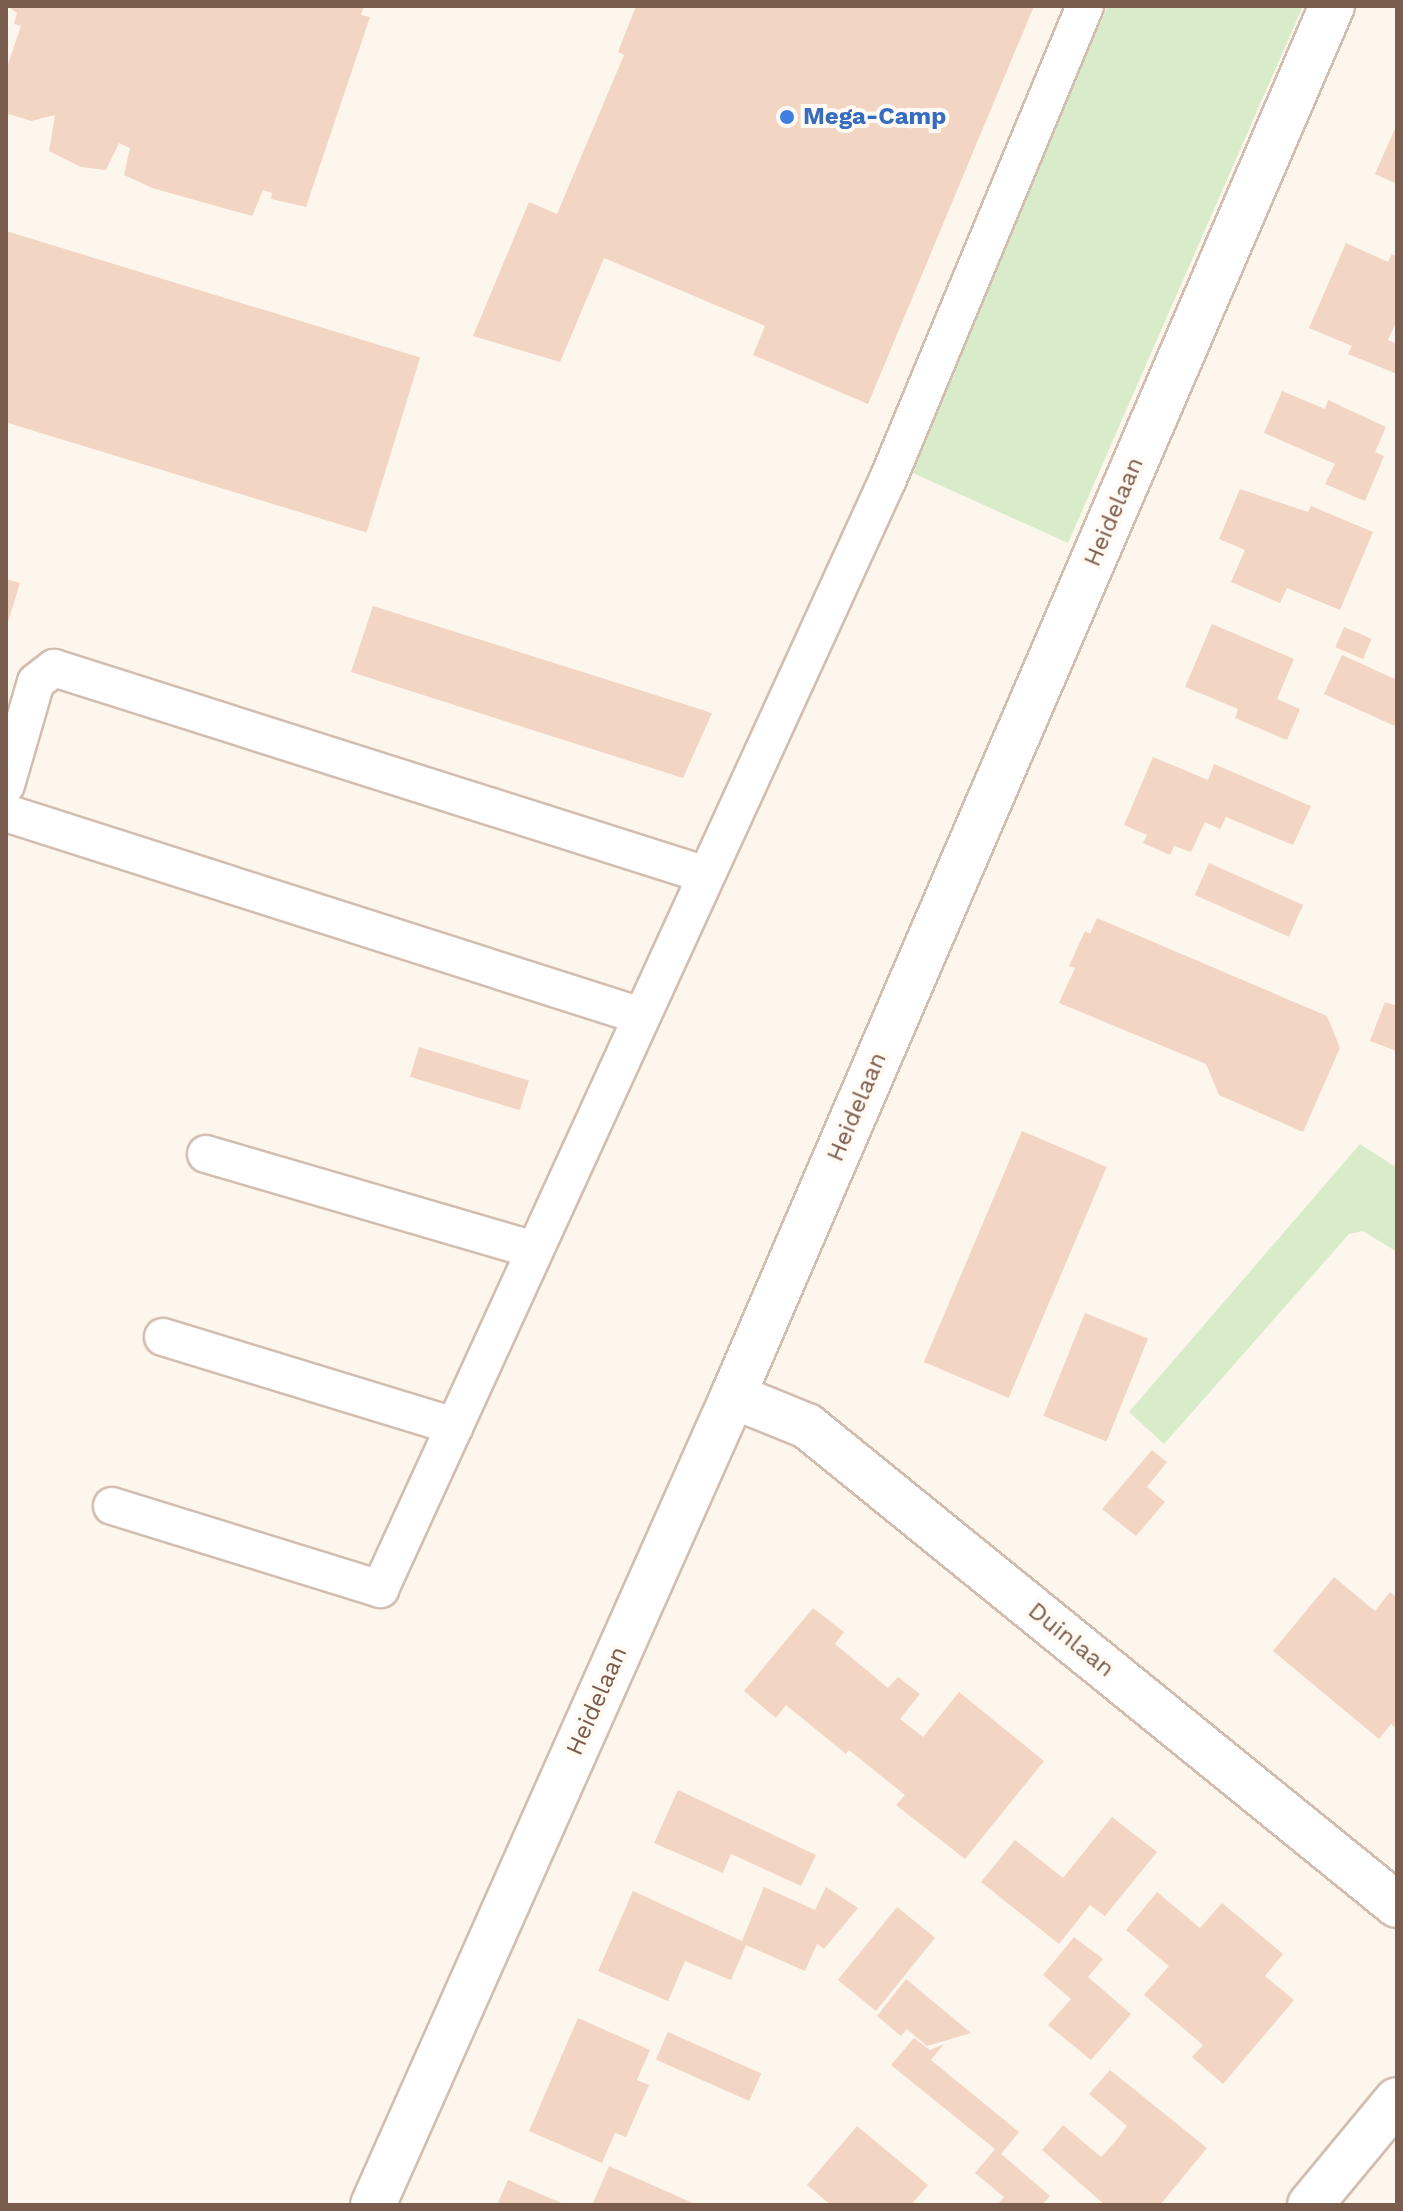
<!DOCTYPE html>
<style>
body{margin:0}
#map{position:relative;width:1403px;height:2211px;overflow:hidden;background:#fdf6ec;font-family:"Work Sans",sans-serif}
div>[style]{position:absolute}
.green>*{inset:0;background:#d8ecc9}
.building>*{inset:0;background:#f3d5c3;transform-origin:0 0}
.roads{filter:drop-shadow(2px 0 #d1beb0) drop-shadow(-2px 0 #d1beb0) drop-shadow(0 2px #d1beb0) drop-shadow(0 -2px #d1beb0)}
.lane>*{height:36px;margin:-18px;padding:0 18px;transform-origin:18px;border-radius:18px;background:#fff}
.street>*{height:44px;margin:-22px;padding:0 22px;transform-origin:22px;border-radius:22px;background:#fff}
.dots>*{width:22px;height:22px;translate:-50% -50%;box-sizing:border-box;border:4px solid #fffaf3;border-radius:50%}
span{translate:-50% -50%;white-space:nowrap;text-align:center;line-height:1.15;-webkit-text-stroke:8px #fffaf3;paint-order:stroke}
.shop-label{font-size:24px;color:#366cbe;font-weight:700}
.left{translate:0 -50%;text-align:left}
.street-label{font-size:24px;color:#7a5c4d}
.frame{position:absolute;inset:0;border:8px solid #7a5c4d;pointer-events:none}
</style>
<div id="map">
<div class="green">
<i style="clip-path:polygon(1108px 6px,1303px 6px,1068px 543px,904px 469px)"></i>
<i style="clip-path:polygon(1360px 1144px,1397px 1168px,1397px 1252px,1363px 1231px,1349px 1234px,1164px 1444px,1129px 1412px)"></i>
</div>
<div class="building">
<i style="clip-path:polygon(7px 6px,364px 6px,361px 15px,370px 17px,306px 207px,271px 199px,272px 193px,263px 190px,252px 216px,152px 188px,124px 175px,130px 148px,119px 143px,106px 170px,81px 167px,49px 151px,55px 115px,31px 121px,6px 113px,6px 70px,21px 26px,14px 24px,17px 13px)"></i>
<i style="clip-path:polygon(636px 6px,1034px 6px,868px 404px,753px 355px,765px 326px,604px 258px,560px 362px,473px 336px,529px 202px,557px 214px,624px 55px,618px 52px)"></i>
<i style="clip-path:polygon(1397px 124px,1397px 184px,1375px 174px)"></i>
<i style="left:6px;top:231px;width:433px;height:183px;rotate:17deg"></i>
<i style="clip-path:polygon(1346px 243px,1388px 262px,1392px 254px,1397px 257px,1397px 320px,1388px 340px,1397px 344px,1397px 374px,1348px 354px,1352px 346px,1309px 328px)"></i>
<i style="clip-path:polygon(1282px 391px,1325px 409px,1328px 400px,1386px 427px,1375px 452px,1384px 456px,1365px 501px,1325px 484px,1335px 464px,1264px 433px)"></i>
<i style="clip-path:polygon(1240px 489px,1308px 512px,1311px 506px,1373px 532px,1340px 610px,1287px 588px,1280px 603px,1231px 582px,1245px 550px,1219px 539px)"></i>
<i style="clip-path:polygon(6px 579px,20px 583px,7px 625px,6px 625px)"></i>
<i style="clip-path:polygon(373px 606px,586px 673px,712px 713px,683px 778px,351px 672px)"></i>
<i style="clip-path:polygon(1212px 624px,1294px 659px,1277px 699px,1300px 709px,1287px 740px,1235px 718px,1238px 709px,1185px 687px)"></i>
<i style="left:1344px;top:627px;width:30px;height:22px;rotate:23deg"></i>
<i style="clip-path:polygon(1342px 655px,1397px 680px,1397px 727px,1324px 694px)"></i>
<i style="clip-path:polygon(1153px 757px,1208px 780px,1214px 764px,1311px 806px,1293px 845px,1226px 817px,1220px 829px,1205px 822px,1191px 852px,1174px 846px,1170px 855px,1143px 843px,1147px 835px,1124px 825px)"></i>
<i style="left:1209px;top:863px;width:103px;height:35px;rotate:24deg"></i>
<i style="clip-path:polygon(1097px 918px,1327px 1016px,1340px 1048px,1303px 1132px,1219px 1095px,1206px 1064px,1059px 1003px,1075px 968px,1069px 966px,1085px 931px,1090px 934px)"></i>
<i style="clip-path:polygon(1385px 1002px,1397px 1006px,1397px 1051px,1370px 1041px)"></i>
<i style="left:419px;top:1047px;width:115px;height:31px;rotate:17deg"></i>
<i style="left:1022px;top:1131px;width:92px;height:251px;rotate:23deg"></i>
<i style="left:1085px;top:1313px;width:68px;height:111px;rotate:22deg"></i>
<i style="clip-path:polygon(1152px 1450px,1167px 1462px,1147px 1487px,1165px 1502px,1136px 1536px,1102px 1509px)"></i>
<i style="clip-path:polygon(1334px 1577px,1375px 1611px,1390px 1592px,1397px 1598px,1397px 1729px,1391px 1724px,1379px 1739px,1273px 1651px)"></i>
<i style="clip-path:polygon(813px 1608px,844px 1632px,835px 1644px,888px 1688px,898px 1677px,920px 1694px,900px 1719px,923px 1737px,959px 1692px,1044px 1761px,965px 1859px,896px 1805px,905px 1795px,849px 1750px,846px 1754px,786px 1705px,776px 1718px,744px 1691px)"></i>
<i style="clip-path:polygon(678px 1790px,816px 1855px,801px 1886px,731px 1854px,723px 1873px,654px 1843px)"></i>
<i style="clip-path:polygon(1112px 1817px,1157px 1852px,1105px 1916px,1090px 1905px,1059px 1944px,981px 1882px,1015px 1840px,1063px 1878px)"></i>
<i style="clip-path:polygon(764px 1887px,815px 1910px,826px 1887px,858px 1908px,824px 1949px,817px 1944px,805px 1971px,746px 1945px,731px 1980px,685px 1961px,668px 2001px,598px 1971px,633px 1891px,742px 1941px)"></i>
<i style="clip-path:polygon(1157px 1892px,1200px 1928px,1222px 1903px,1283px 1954px,1265px 1976px,1294px 2000px,1223px 2084px,1192px 2057px,1203px 2045px,1144px 1995px,1169px 1966px,1126px 1930px)"></i>
<i style="left:897px;top:1907px;width:49px;height:94px;rotate:39deg"></i>
<i style="clip-path:polygon(1074px 1937px,1103px 1959px,1088px 1977px,1131px 2014px,1091px 2060px,1048px 2025px,1071px 1999px,1043px 1975px)"></i>
<i style="clip-path:polygon(906px 1979px,971px 2033px,927px 2046px,907px 2029px,901px 2036px,877px 2016px)"></i>
<i style="clip-path:polygon(578px 2018px,650px 2050px,637px 2080px,649px 2085px,626px 2137px,615px 2133px,602px 2163px,529px 2131px)"></i>
<i style="left:668px;top:2032px;width:102px;height:30px;rotate:24deg"></i>
<i style="clip-path:polygon(914px 2038px,930px 2050px,944px 2044px,931px 2060px,1019px 2132px,1001px 2154px,1050px 2196px,1042px 2205px,997px 2205px,1004px 2197px,975px 2173px,995px 2149px,891px 2065px)"></i>
<i style="clip-path:polygon(1110px 2070px,1207px 2148px,1160px 2205px,1105px 2205px,1042px 2150px,1063px 2125px,1101px 2157px,1115px 2142px,1127px 2126px,1089px 2094px)"></i>
<i style="clip-path:polygon(857px 2126px,928px 2185px,911px 2205px,831px 2205px,807px 2185px)"></i>
<i style="clip-path:polygon(609px 2166px,686px 2200px,698px 2205px,592px 2205px)"></i>
<i style="clip-path:polygon(508px 2180px,566px 2205px,497px 2205px)"></i>
</div>
<div class="roads">
<div class="lane">
<i style="left:6px;top:785px;width:107px;rotate:-73.8deg"></i>
<i style="left:36px;top:682px;width:23px;rotate:-38deg"></i>
<i style="left:54px;top:668px;width:684px;rotate:17.61deg"></i>
<i style="left:6px;top:813px;width:667px;rotate:17.73deg"></i>
<i style="left:206px;top:1154px;width:342px;rotate:16.3deg"></i>
<i style="left:163px;top:1337px;width:305px;rotate:17deg"></i>
<i style="left:112px;top:1506px;width:281px;rotate:17.2deg"></i>
<i style="left:380px;top:1589px;width:1221px;rotate:-65.41deg"></i>
<i style="left:888px;top:479px;width:512px;rotate:-67.39deg"></i>
</div>
<div class="street">
<i style="left:733px;top:1396px;width:80px;rotate:22.1deg"></i>
<i style="left:807px;top:1426px;width:760px;rotate:39.07deg"></i>
<i style="left:373px;top:2205px;width:885px;rotate:-66.01deg"></i>
<i style="left:733px;top:1396px;width:1514px;rotate:-66.69deg"></i>
<i style="left:1310px;top:2205px;width:136px;rotate:-50.4deg"></i>
</div>
</div>
<div class="dots">
<i style="left:787px;top:117px;background:#3f7fe0"></i>
</div>
<div class="shop-label">
<span class="left" style="left:803px;top:117px">Mega-Camp</span>
</div>
<div class="street-label">
<span style="left:1114px;top:512px;rotate:-67deg">Heidelaan</span>
<span style="left:857px;top:1107px;rotate:-67deg">Heidelaan</span>
<span style="left:1071px;top:1640px;rotate:39deg">Duinlaan</span>
<span style="left:597px;top:1701px;rotate:-66deg">Heidelaan</span>
</div>
<div class="frame"></div>
</div>
